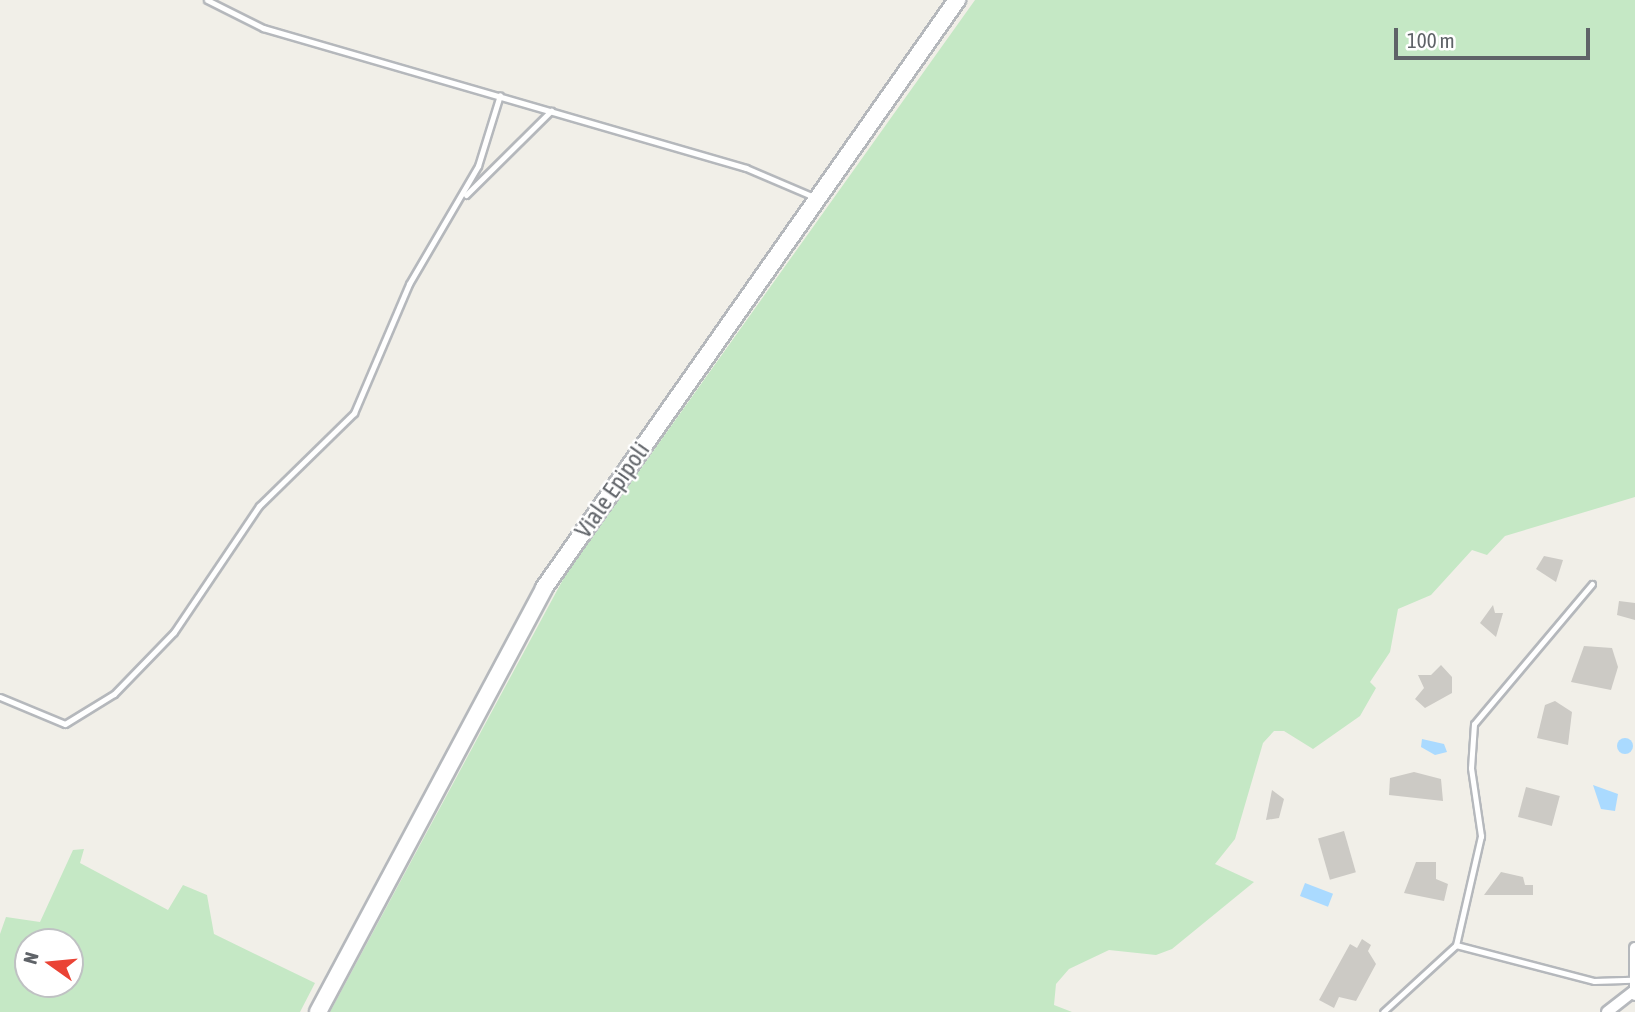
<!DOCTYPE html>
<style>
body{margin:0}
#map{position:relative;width:1635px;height:1012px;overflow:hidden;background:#f1efe8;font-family:"Asap Condensed",sans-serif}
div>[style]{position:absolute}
.green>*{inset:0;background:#c5e8c5}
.water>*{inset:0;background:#aadaff;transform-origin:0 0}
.round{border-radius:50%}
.building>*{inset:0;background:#cccac5;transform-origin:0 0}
.roads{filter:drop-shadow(2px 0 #b5b8bc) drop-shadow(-2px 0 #b5b8bc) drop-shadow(0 2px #b5b8bc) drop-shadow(0 -2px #b5b8bc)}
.lane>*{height:5px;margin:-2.5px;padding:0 2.5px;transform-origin:2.5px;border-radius:2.5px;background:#fff}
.street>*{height:10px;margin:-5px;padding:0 5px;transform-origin:5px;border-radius:5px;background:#fff}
.secondary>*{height:16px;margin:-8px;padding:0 8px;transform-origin:8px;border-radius:8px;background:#fff}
span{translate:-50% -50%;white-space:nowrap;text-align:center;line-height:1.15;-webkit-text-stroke:5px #fff;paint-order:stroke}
.street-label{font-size:24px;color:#5f6368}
.north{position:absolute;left:14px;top:928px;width:70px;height:70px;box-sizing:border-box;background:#fff;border:2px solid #bfc1c3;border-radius:50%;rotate:285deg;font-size:19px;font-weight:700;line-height:28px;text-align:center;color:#5f6368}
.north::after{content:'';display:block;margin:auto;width:24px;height:32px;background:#ea4335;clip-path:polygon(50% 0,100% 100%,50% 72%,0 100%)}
.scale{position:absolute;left:1394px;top:28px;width:196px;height:32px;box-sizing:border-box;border:4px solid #5f6368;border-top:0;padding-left:9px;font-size:21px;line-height:24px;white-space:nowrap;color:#5f6368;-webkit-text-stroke:5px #fff;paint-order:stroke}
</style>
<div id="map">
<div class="green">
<i style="clip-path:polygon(975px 0,1635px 0,1635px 497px,1505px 536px,1487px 555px,1472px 550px,1431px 595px,1398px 609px,1390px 652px,1370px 682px,1376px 688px,1360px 716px,1313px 749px,1284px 731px,1274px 731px,1263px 743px,1235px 839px,1215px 864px,1254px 882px,1172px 949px,1156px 955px,1109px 950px,1069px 969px,1056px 984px,1054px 1005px,1072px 1012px,330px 1012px,567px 572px)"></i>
<i style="clip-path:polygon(evenodd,84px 849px,80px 863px,168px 910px,183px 885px,207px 895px,214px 934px,315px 983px,300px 1012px,0 1012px,0 934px,6px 917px,40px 922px,73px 850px,84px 849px,70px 942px,70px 984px,28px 984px,28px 942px,70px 942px)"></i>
</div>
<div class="water">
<i class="round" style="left:1617px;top:738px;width:16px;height:16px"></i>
<i style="clip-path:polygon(1422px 739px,1444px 744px,1447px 752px,1435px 755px,1421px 747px)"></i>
<i style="clip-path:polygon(1593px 785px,1618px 794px,1615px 811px,1601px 809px)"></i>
<i style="left:1305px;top:883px;width:30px;height:14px;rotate:21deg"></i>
</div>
<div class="building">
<i style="clip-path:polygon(1544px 556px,1563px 560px,1556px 582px,1536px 569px)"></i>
<i style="clip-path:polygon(1619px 601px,1635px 603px,1635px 620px,1617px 615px)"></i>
<i style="clip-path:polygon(1493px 605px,1495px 613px,1503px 613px,1496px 637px,1480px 623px)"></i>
<i style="clip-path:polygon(1584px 646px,1612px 648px,1618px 667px,1611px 690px,1571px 682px)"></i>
<i style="clip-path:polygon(1441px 665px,1452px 677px,1452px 693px,1425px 708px,1415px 699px,1424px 688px,1418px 675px,1431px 675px)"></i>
<i style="clip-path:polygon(1555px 701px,1572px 712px,1568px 745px,1537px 738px,1545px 705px)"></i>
<i style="clip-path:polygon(1414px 772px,1441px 779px,1443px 801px,1389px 795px,1390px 778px)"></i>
<i style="left:1526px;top:787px;width:35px;height:31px;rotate:15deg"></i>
<i style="clip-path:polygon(1272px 790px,1284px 799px,1279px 818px,1266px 820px)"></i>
<i style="left:1344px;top:831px;width:43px;height:27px;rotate:74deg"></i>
<i style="clip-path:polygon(1416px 862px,1436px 862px,1436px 879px,1448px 884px,1444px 901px,1404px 893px)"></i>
<i style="clip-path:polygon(1501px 872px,1523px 877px,1525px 885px,1533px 885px,1533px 895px,1484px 895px)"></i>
<i style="clip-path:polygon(1362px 939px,1371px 945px,1368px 951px,1376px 964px,1356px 1001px,1339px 997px,1334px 1008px,1319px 1000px,1350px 944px,1357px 948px)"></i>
</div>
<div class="roads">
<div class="lane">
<i style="left:207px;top:0;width:63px;rotate:26.6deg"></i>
<i style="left:263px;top:28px;width:503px;rotate:16.16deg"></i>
<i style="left:746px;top:168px;width:74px;rotate:23.1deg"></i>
<i style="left:466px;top:195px;width:120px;rotate:-44.7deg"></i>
<i style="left:1592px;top:584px;width:183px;rotate:130.1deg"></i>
<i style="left:1474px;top:724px;width:44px;rotate:93.9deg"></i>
<i style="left:1471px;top:768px;width:69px;rotate:81.6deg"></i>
<i style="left:1481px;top:836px;width:112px;rotate:102.9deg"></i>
<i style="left:1456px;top:945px;width:143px;rotate:14.6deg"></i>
<i style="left:1594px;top:981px;width:38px;rotate:-2deg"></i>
<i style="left:0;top:697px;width:70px;rotate:22.6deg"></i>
<i style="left:65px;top:724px;width:57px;rotate:-31.5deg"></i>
<i style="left:114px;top:694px;width:86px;rotate:-45.9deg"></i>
<i style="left:174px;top:632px;width:152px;rotate:-56deg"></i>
<i style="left:259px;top:506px;width:133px;rotate:-44.4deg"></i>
<i style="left:354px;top:413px;width:140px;rotate:-66.9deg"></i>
<i style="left:409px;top:284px;width:137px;rotate:-59.7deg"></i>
<i style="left:478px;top:166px;width:74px;rotate:-72.8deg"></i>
<i style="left:1383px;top:1012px;width:99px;rotate:-42.5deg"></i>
</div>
<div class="street">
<i style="left:1635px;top:948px;width:47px;rotate:90deg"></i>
<i style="left:1607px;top:1012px;width:34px;rotate:-38deg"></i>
</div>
<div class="secondary">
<i style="left:318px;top:1012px;width:480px;rotate:-61.9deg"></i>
<i style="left:544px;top:588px;width:719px;rotate:-54.92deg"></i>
</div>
</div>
<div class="street-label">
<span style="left:612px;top:490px;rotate:-55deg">Viale Epipoli</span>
</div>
<div class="north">N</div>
<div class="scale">100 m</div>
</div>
